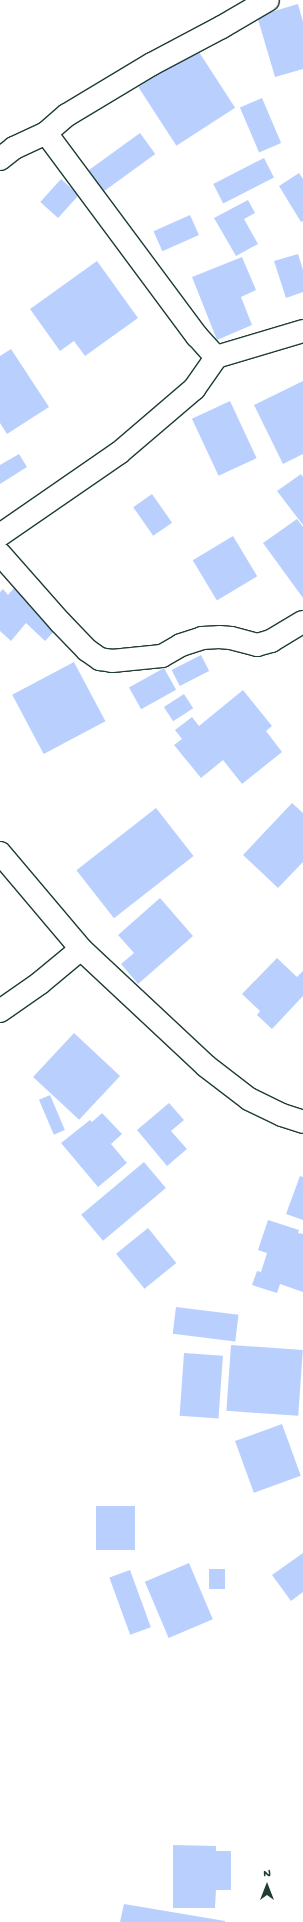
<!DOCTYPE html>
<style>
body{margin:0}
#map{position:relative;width:303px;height:1922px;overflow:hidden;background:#fff;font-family:"Gochi Hand",sans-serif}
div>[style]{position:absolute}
.building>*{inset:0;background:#b9d0ff;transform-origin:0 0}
.roads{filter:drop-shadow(1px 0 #1f3d34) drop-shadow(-1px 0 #1f3d34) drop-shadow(0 1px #1f3d34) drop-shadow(0 -1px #1f3d34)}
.street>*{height:22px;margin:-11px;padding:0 11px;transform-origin:11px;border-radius:11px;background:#fff}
span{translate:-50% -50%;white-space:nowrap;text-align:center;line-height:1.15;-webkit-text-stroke:4px #fff;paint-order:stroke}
.north{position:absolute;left:247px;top:1866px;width:40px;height:40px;-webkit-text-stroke:3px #fff;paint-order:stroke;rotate:0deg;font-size:11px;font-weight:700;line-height:16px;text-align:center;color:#1f3d34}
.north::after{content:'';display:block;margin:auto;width:14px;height:18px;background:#1f3d34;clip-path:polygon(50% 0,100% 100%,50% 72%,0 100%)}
</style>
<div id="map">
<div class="building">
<i style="clip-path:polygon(298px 4px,303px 22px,303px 69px,275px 77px,257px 16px)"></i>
<i style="left:197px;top:49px;width:70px;height:70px;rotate:57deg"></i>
<i style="left:262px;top:98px;width:49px;height:24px;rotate:67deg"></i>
<i style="left:140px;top:133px;width:26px;height:69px;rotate:54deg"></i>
<i style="left:264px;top:158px;width:22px;height:57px;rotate:63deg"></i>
<i style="clip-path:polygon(299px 173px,303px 179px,303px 221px,301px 222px,279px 186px)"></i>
<i style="left:61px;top:179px;width:24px;height:31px;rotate:42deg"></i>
<i style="clip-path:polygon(248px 200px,255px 213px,244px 219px,258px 244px,236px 256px,214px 218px)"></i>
<i style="left:190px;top:215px;width:22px;height:40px;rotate:66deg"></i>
<i style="clip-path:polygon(298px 254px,303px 270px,303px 292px,286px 298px,274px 261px)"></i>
<i style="clip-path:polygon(242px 257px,256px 290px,241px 297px,252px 325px,217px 340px,192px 277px)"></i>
<i style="clip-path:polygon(97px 261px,138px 318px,85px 356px,74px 341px,60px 351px,30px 309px)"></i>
<i style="clip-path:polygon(11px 349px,49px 407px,7px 434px,0 423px,0 356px)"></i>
<i style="clip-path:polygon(303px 381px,303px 454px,283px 464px,254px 405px)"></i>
<i style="left:230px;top:401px;width:63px;height:42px;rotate:65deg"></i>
<i style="clip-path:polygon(19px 454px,27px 467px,0 484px,0 465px)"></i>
<i style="clip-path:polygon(301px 474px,303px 477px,303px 525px,277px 491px)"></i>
<i style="left:152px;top:494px;width:35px;height:23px;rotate:55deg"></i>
<i style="clip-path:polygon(297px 519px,303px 527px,303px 598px,263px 543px)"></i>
<i style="left:233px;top:536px;width:47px;height:47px;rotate:59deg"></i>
<i style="clip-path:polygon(14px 588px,58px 627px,45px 641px,26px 623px,11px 641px,0 631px,0 592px,3px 589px,8px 595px)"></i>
<i style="left:201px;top:655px;width:18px;height:33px;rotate:63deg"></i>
<i style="left:74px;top:662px;width:67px;height:70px;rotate:62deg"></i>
<i style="left:164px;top:668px;width:25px;height:40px;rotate:61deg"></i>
<i style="clip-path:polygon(243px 690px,272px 726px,266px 731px,282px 752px,242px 784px,223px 760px,201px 778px,174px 745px,182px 739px,175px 730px,192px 717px,199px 726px)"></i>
<i style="left:184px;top:694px;width:17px;height:24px;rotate:57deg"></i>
<i style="clip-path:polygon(292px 803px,303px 813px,303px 862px,278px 888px,243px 855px)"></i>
<i style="left:156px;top:808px;width:61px;height:101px;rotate:52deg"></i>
<i style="clip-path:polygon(160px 898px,193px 936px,138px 984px,121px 964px,134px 953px,118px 935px)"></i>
<i style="clip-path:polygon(277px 958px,297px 977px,303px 971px,303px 996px,272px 1029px,257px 1015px,260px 1011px,242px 994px)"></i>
<i style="left:74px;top:1033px;width:63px;height:60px;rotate:43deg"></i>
<i style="left:50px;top:1095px;width:38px;height:12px;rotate:67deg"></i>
<i style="clip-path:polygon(169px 1103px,184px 1120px,171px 1131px,187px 1149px,167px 1166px,137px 1130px)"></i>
<i style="clip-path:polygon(102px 1113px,122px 1134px,111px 1144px,127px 1163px,98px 1187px,61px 1143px,90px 1120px,92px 1122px)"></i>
<i style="left:144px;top:1162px;width:34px;height:82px;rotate:50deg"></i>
<i style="clip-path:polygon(300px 1176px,303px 1177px,303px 1220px,286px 1214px)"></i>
<i style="clip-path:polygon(268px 1220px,299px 1230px,298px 1233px,303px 1234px,303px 1292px,280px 1284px,277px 1293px,252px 1285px,257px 1271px,261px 1272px,267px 1253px,258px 1250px)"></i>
<i style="left:148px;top:1228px;width:45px;height:41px;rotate:51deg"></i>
<i style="left:176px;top:1307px;width:63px;height:27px;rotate:7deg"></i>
<i style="left:231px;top:1345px;width:72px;height:66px;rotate:4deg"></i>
<i style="left:184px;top:1353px;width:39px;height:63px;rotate:4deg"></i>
<i style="left:282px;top:1424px;width:55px;height:50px;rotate:70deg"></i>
<i style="left:96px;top:1506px;width:39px;height:44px"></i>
<i style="clip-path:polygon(303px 1553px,303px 1592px,291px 1601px,272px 1575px)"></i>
<i style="left:189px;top:1563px;width:61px;height:48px;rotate:67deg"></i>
<i style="left:209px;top:1569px;width:16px;height:20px"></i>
<i style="left:130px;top:1570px;width:61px;height:22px;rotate:70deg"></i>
<i style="clip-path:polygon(173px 1845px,216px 1846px,216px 1851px,231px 1851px,231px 1890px,216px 1890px,215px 1908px,173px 1908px)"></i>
<i style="clip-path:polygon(124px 1904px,225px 1921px,225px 1922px,120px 1922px)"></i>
</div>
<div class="roads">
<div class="street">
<i style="left:46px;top:133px;width:253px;rotate:53.4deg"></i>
<i style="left:197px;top:336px;width:28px;rotate:48deg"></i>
<i style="left:0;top:159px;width:18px;rotate:-38deg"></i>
<i style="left:14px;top:148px;width:35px;rotate:-25deg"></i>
<i style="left:46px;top:133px;width:28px;rotate:-41deg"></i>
<i style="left:67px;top:115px;width:99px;rotate:-31deg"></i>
<i style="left:152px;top:64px;width:79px;rotate:-27.9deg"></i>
<i style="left:222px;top:27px;width:53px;rotate:-30.4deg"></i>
<i style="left:0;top:535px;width:145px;rotate:-34.6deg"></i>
<i style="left:119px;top:453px;width:99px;rotate:-40.5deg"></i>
<i style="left:194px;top:389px;width:39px;rotate:-55deg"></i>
<i style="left:216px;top:357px;width:91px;rotate:-16.6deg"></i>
<i style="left:0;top:554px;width:91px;rotate:48.6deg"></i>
<i style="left:60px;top:622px;width:39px;rotate:46deg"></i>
<i style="left:87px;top:650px;width:16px;rotate:35deg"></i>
<i style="left:100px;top:659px;width:12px;rotate:9deg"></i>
<i style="left:112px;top:661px;width:50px;rotate:-5.7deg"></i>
<i style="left:162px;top:656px;width:22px;rotate:-30deg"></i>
<i style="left:181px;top:645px;width:22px;rotate:-18deg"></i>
<i style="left:202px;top:638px;width:17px;rotate:-3deg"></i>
<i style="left:219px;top:637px;width:12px;rotate:5deg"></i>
<i style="left:231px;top:638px;width:27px;rotate:15deg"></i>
<i style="left:257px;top:645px;width:15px;rotate:-16deg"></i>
<i style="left:271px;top:641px;width:37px;rotate:-31deg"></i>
<i style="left:0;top:853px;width:126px;rotate:49.8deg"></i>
<i style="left:81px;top:949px;width:171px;rotate:43.1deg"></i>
<i style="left:206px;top:1066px;width:54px;rotate:37.5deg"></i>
<i style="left:249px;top:1099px;width:37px;rotate:26deg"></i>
<i style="left:282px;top:1115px;width:22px;rotate:18deg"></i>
<i style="left:0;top:1011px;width:49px;rotate:-35deg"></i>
<i style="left:40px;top:983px;width:53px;rotate:-39.7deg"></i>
</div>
</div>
<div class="north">N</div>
</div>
